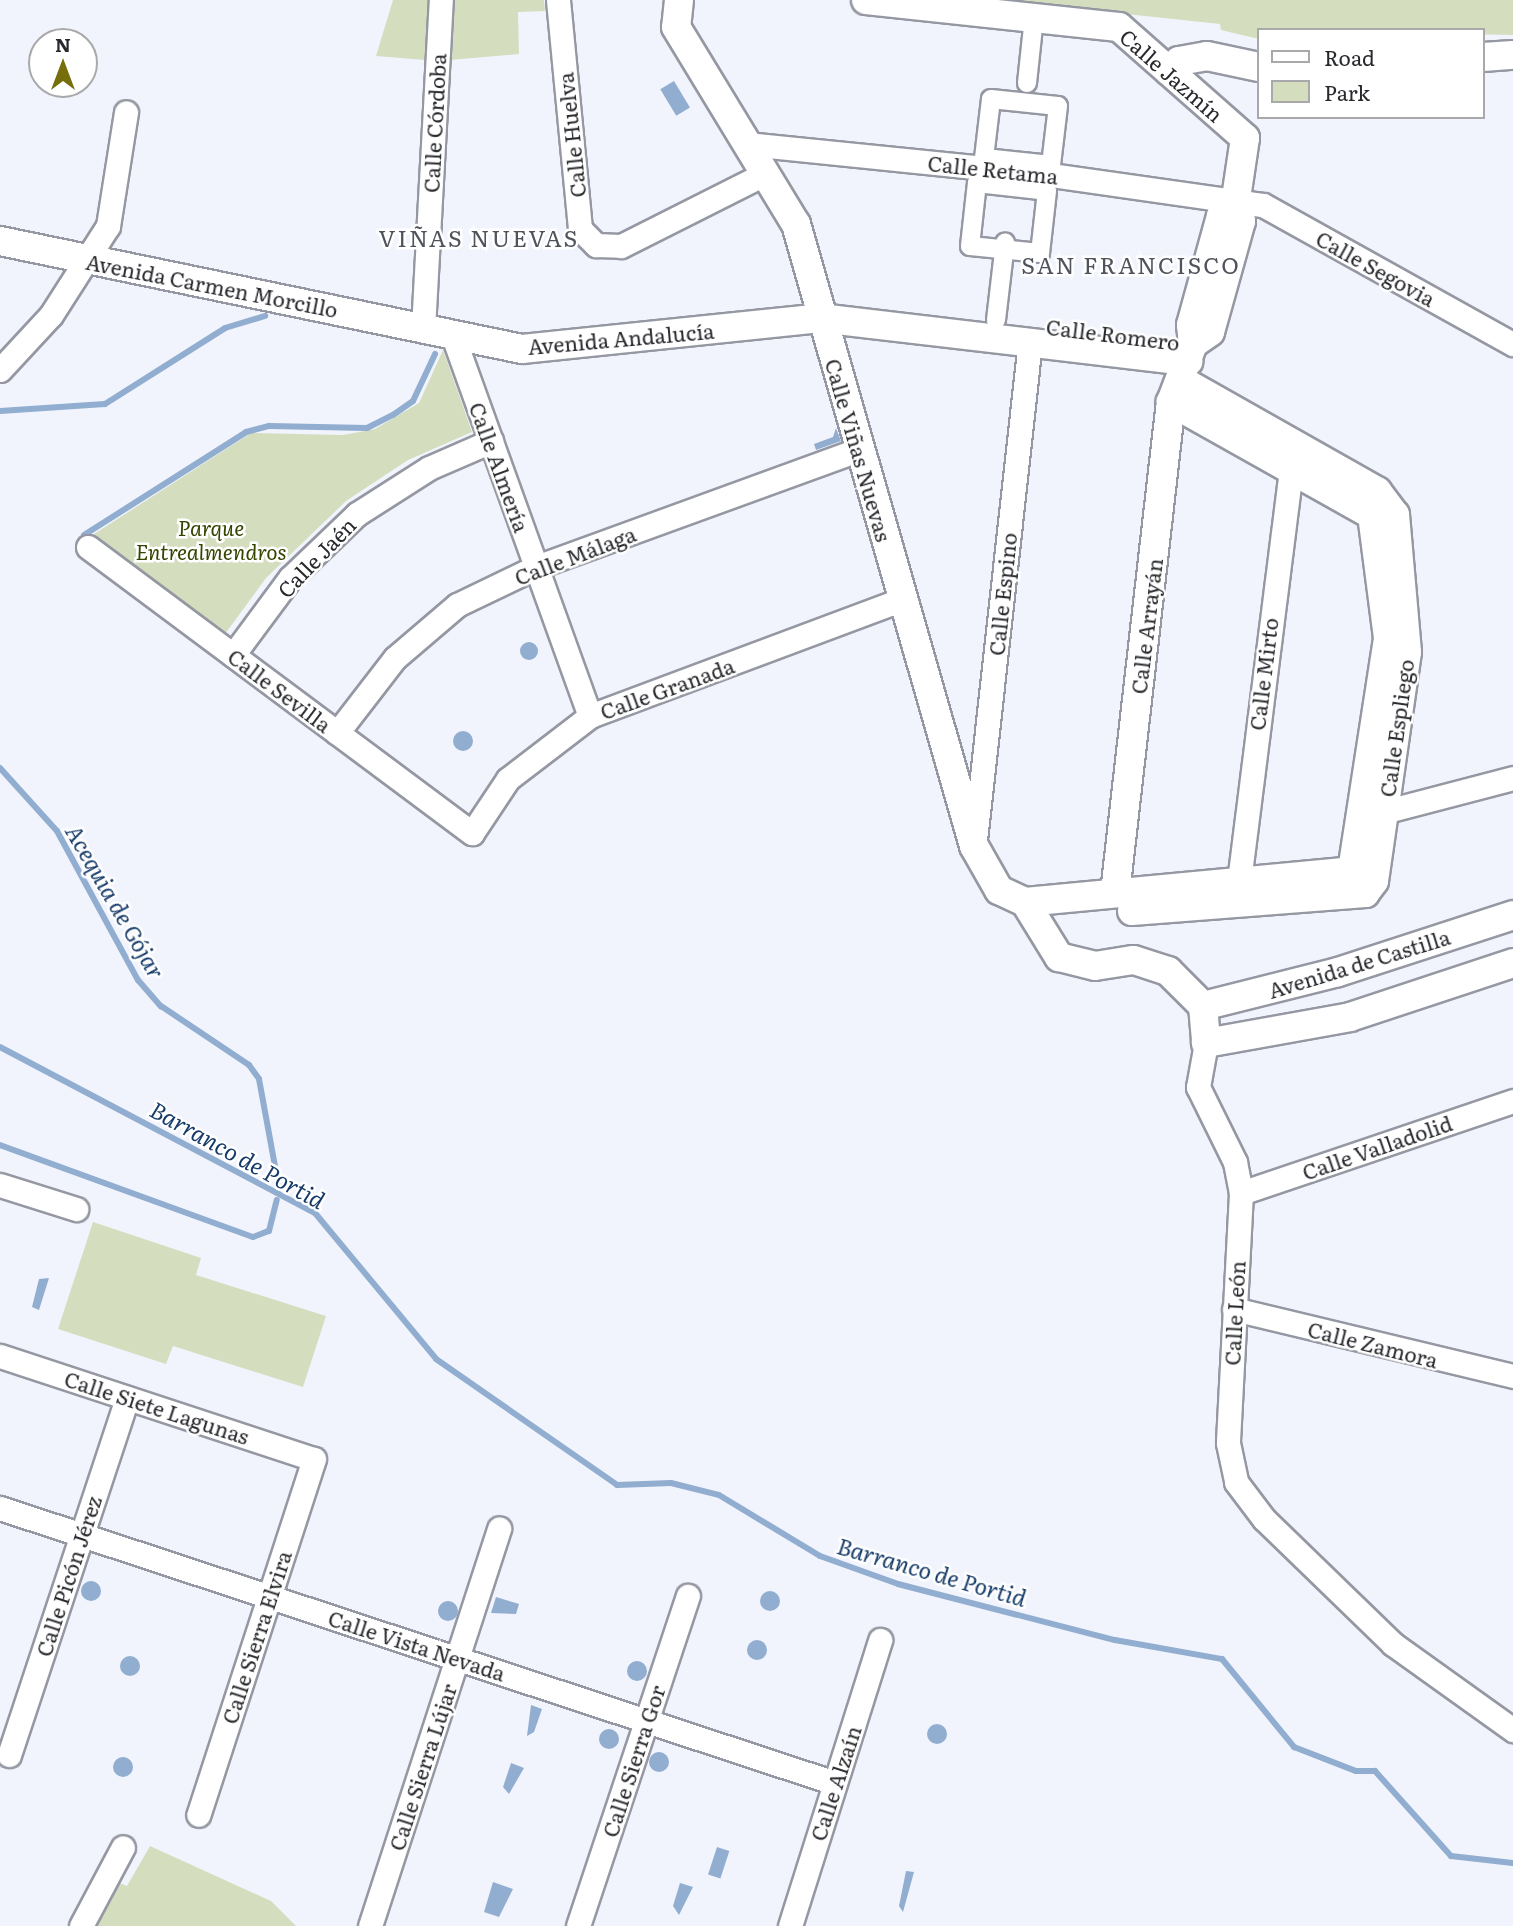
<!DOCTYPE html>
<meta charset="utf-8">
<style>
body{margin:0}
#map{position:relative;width:1513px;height:1926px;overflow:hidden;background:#f1f4fd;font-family:Literata,serif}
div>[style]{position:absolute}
.green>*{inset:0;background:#d4debf}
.water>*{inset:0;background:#91add0;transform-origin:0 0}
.round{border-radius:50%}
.stream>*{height:6px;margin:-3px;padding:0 3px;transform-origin:3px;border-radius:3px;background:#91add0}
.roads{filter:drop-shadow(2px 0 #9598a2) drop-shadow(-2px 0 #9598a2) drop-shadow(0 2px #9598a2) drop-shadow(0 -2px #9598a2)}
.pedestrian>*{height:18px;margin:-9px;padding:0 9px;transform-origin:9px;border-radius:9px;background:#fff}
.minor>*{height:23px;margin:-11.5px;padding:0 11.5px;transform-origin:11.5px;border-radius:11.5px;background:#fff}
.tertiary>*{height:28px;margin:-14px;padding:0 14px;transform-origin:14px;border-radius:14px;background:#fff}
span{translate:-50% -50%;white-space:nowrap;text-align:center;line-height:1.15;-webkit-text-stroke:5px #fff;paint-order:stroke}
.street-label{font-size:21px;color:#28292d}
.park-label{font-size:21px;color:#354400;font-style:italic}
.neighbourhood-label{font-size:23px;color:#50525c;letter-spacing:2px}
.water-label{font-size:23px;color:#163b69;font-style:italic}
.legend{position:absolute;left:1257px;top:28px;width:228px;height:91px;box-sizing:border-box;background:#fff;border:2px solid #a9a9ab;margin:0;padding:9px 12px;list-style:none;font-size:21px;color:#28292d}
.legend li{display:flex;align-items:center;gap:14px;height:35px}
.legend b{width:35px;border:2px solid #a9a9ab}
.north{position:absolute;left:28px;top:28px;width:70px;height:70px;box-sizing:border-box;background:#fff;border:2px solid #a9a9ab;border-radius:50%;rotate:0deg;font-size:19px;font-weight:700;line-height:28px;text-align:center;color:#28292d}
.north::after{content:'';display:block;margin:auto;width:24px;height:32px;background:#766e0b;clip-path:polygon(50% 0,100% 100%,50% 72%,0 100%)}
</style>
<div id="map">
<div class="green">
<i style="clip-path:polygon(393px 0,428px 0,425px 60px,376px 56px)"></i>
<i style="clip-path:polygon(452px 0,544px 0,545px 11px,518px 12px,519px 54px,450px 60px)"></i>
<i style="clip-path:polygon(994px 0,1513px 0,1513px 35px,1259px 30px,1259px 39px,1221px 30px,1220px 24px)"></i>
<i style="clip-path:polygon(443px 350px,472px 432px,408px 460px,346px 501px,266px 578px,225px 634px,91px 536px,251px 433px,343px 435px,375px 429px,419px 403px)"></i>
<i style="clip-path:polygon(93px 1222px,201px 1258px,196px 1275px,326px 1316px,303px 1387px,173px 1346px,166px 1364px,58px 1329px)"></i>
<i style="clip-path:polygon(150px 1846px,271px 1901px,296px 1926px,94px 1926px,117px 1882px,127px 1886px)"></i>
</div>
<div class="water">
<i style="left:674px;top:81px;width:31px;height:16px;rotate:59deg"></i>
<i style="clip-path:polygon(836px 428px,841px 441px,816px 450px,814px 444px,833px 437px)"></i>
<i class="round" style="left:520px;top:642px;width:18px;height:18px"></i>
<i class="round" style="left:453px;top:731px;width:20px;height:20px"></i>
<i style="clip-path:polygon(49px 1278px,39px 1310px,32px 1307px,39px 1279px)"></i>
<i class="round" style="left:81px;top:1581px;width:20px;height:20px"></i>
<i class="round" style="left:760px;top:1591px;width:20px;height:20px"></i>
<i style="clip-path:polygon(496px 1597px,519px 1604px,516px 1614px,491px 1613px)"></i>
<i class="round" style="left:438px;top:1601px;width:20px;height:20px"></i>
<i class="round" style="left:747px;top:1640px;width:20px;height:20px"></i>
<i class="round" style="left:120px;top:1656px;width:20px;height:20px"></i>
<i class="round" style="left:627px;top:1661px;width:20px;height:20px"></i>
<i style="clip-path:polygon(531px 1705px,542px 1709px,534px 1732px,527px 1736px)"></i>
<i class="round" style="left:927px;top:1724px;width:20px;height:20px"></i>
<i class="round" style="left:599px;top:1729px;width:20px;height:20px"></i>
<i class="round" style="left:649px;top:1752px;width:20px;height:20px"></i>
<i class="round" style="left:113px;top:1757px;width:20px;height:20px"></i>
<i style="clip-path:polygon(511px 1763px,524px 1768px,509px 1794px,503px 1787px)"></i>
<i style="left:717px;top:1847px;width:13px;height:29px;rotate:18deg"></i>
<i style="clip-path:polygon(906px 1871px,914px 1872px,903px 1912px,899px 1906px)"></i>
<i style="clip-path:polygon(493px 1882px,513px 1889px,499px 1917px,484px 1912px)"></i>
<i style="clip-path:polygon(680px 1883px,693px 1887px,679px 1915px,673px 1906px)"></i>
</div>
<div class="stream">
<i style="left:0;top:411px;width:105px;rotate:-3.8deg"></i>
<i style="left:105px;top:404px;width:142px;rotate:-32.3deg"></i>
<i style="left:225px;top:328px;width:42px;rotate:-16.7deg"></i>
<i style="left:84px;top:535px;width:192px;rotate:-32.4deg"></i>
<i style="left:246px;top:432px;width:24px;rotate:-15deg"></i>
<i style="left:269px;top:426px;width:98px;rotate:1.2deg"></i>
<i style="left:367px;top:428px;width:29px;rotate:-27deg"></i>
<i style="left:393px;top:415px;width:24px;rotate:-35deg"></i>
<i style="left:413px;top:401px;width:52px;rotate:-64.9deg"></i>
<i style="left:0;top:768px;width:85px;rotate:47.9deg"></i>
<i style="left:57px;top:831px;width:170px;rotate:61.5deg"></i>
<i style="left:138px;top:980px;width:35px;rotate:49deg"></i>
<i style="left:161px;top:1006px;width:106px;rotate:33.8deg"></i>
<i style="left:249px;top:1065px;width:17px;rotate:54deg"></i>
<i style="left:259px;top:1079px;width:106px;rotate:79.6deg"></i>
<i style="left:0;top:1047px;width:356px;rotate:27.8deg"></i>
<i style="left:315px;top:1213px;width:190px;rotate:50.3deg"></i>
<i style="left:436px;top:1359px;width:221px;rotate:34.8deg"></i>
<i style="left:617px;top:1485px;width:54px;rotate:-2.1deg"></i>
<i style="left:671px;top:1483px;width:49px;rotate:14deg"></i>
<i style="left:719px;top:1495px;width:118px;rotate:31.1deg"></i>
<i style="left:820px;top:1556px;width:83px;rotate:19.7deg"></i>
<i style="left:898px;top:1584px;width:224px;rotate:14.5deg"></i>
<i style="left:1115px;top:1640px;width:109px;rotate:10.1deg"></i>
<i style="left:1222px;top:1659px;width:114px;rotate:50.7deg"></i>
<i style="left:1294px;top:1747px;width:66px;rotate:21.2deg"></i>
<i style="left:1356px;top:1771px;width:19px"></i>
<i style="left:1375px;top:1771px;width:114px;rotate:48.2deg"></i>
<i style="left:1451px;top:1856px;width:62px;rotate:6.4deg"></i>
<i style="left:0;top:1145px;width:269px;rotate:20deg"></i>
<i style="left:253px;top:1237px;width:17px;rotate:-21deg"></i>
<i style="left:269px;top:1231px;width:32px;rotate:-76deg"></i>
</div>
<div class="roads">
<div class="pedestrian">
<i style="left:1027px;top:83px;width:65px;rotate:-83.9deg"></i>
<i style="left:991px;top:99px;width:67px;rotate:6deg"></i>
<i style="left:1058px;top:106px;width:59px;rotate:96.8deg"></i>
<i style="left:1051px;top:165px;width:67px;rotate:-174deg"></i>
<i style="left:984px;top:158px;width:59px;rotate:-83.2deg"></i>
<i style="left:977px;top:183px;width:70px;rotate:6.5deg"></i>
<i style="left:1047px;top:191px;width:62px;rotate:96.4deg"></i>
<i style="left:1040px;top:253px;width:70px;rotate:-174.3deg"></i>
<i style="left:970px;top:246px;width:63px;rotate:-83.7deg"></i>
<i style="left:996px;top:320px;width:78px;rotate:-83.3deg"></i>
</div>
<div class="minor">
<i style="left:558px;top:0;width:230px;rotate:84.5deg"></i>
<i style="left:580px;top:229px;width:23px;rotate:45deg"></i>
<i style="left:596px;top:245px;width:25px;rotate:2deg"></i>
<i style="left:621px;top:246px;width:162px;rotate:-26.7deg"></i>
<i style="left:748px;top:144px;width:298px;rotate:5.8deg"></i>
<i style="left:1044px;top:174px;width:221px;rotate:8.1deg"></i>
<i style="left:1263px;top:205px;width:286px;rotate:29.1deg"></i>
<i style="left:423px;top:329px;width:329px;rotate:-86.9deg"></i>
<i style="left:453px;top:336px;width:404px;rotate:70.2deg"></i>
<i style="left:0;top:370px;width:75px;rotate:-47.2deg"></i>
<i style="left:51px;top:315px;width:106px;rotate:-57.4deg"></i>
<i style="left:108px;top:226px;width:115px;rotate:-81deg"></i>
<i style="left:88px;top:547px;width:479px;rotate:36.7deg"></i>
<i style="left:472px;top:833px;width:65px;rotate:-56.3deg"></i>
<i style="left:508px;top:779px;width:103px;rotate:-37.5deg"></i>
<i style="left:590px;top:716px;width:332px;rotate:-20.5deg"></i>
<i style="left:233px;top:655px;width:96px;rotate:-53.5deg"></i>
<i style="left:290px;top:578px;width:93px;rotate:-43.7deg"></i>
<i style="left:357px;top:514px;width:85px;rotate:-32.6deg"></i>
<i style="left:429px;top:468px;width:68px;rotate:-23.5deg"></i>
<i style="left:337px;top:733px;width:95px;rotate:-52.3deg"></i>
<i style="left:395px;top:658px;width:82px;rotate:-40.5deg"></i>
<i style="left:457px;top:605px;width:88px;rotate:-25.7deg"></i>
<i style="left:536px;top:567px;width:345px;rotate:-20deg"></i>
<i style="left:1368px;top:816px;width:150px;rotate:-14.7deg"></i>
<i style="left:975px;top:840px;width:501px;rotate:-83.7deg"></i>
<i style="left:1237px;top:897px;width:449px;rotate:-82.8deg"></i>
<i style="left:1206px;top:1043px;width:45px;rotate:100.3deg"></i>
<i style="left:1198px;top:1087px;width:84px;rotate:63.7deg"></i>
<i style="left:1235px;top:1162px;width:32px;rotate:79deg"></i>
<i style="left:1241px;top:1193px;width:250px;rotate:93deg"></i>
<i style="left:1228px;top:1443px;width:40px;rotate:78deg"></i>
<i style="left:1236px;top:1482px;width:46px;rotate:52.9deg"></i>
<i style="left:1264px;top:1519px;width:180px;rotate:44.1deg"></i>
<i style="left:1393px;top:1644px;width:148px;rotate:35.6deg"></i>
<i style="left:0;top:1185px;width:80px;rotate:17.5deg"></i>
<i style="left:1241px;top:1193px;width:287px;rotate:-18.7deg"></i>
<i style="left:1234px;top:1309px;width:287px;rotate:13.5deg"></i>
<i style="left:0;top:1356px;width:330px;rotate:18.2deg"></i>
<i style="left:314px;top:1459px;width:374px;rotate:108deg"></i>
<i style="left:0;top:1508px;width:879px;rotate:18.23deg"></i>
<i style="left:9px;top:1755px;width:376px;rotate:-71.7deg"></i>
<i style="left:81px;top:1926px;width:89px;rotate:-62deg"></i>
<i style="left:370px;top:1926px;width:418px;rotate:-72deg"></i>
<i style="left:578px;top:1926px;width:348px;rotate:-71.6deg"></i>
<i style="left:790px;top:1926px;width:300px;rotate:-72.5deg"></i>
</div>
<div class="tertiary">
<i style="left:679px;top:0;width:27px;rotate:96deg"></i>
<i style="left:676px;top:27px;width:231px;rotate:58.7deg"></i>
<i style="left:796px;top:224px;width:647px;rotate:74.03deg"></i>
<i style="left:974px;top:846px;width:51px;rotate:60.4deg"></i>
<i style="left:999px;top:890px;width:29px;rotate:25deg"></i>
<i style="left:1025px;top:902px;width:328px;rotate:-5.4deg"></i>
<i style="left:1352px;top:871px;width:236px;rotate:-81.2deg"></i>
<i style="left:1388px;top:638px;width:124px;rotate:-97.4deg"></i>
<i style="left:1372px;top:515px;width:231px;rotate:-150.7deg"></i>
<i style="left:866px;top:0;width:254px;rotate:6.1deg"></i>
<i style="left:1119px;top:27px;width:168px;rotate:41.4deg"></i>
<i style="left:1245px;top:138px;width:61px;rotate:98.5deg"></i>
<i style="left:1236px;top:198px;width:24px;rotate:78deg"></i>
<i style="left:1241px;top:221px;width:115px;rotate:105.6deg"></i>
<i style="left:1210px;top:332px;width:21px;rotate:145deg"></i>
<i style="left:1483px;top:57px;width:30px;rotate:-4deg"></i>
<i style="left:1169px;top:71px;width:14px;rotate:-45deg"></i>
<i style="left:1179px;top:61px;width:28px;rotate:-10deg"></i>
<i style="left:1207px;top:56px;width:53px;rotate:11.9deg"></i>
<i style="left:0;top:241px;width:533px;rotate:11.69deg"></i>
<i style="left:522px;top:349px;width:300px;rotate:-5.9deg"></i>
<i style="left:820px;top:318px;width:371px;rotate:6.7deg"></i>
<i style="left:1115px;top:893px;width:494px;rotate:-83.5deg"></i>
<i style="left:1171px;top:402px;width:62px;rotate:-69.2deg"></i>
<i style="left:1193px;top:344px;width:19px;rotate:-96deg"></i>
<i style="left:1191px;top:325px;width:113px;rotate:-74.6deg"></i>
<i style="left:1221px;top:216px;width:23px;rotate:-50deg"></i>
<i style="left:1025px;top:902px;width:65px;rotate:58.3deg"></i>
<i style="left:1059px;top:957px;width:37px;rotate:14deg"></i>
<i style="left:1095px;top:966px;width:39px;rotate:-9deg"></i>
<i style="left:1134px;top:960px;width:36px;rotate:18deg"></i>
<i style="left:1168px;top:971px;width:49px;rotate:45deg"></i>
<i style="left:1203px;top:1006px;width:37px;rotate:85deg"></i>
<i style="left:1206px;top:1043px;width:146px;rotate:-10.2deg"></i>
<i style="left:1350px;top:1017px;width:172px;rotate:-18.3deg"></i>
<i style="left:1132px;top:911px;width:234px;rotate:-4.4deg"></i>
<i style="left:1365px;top:893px;width:15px;rotate:-53deg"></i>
<i style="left:1374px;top:881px;width:231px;rotate:-81.8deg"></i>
<i style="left:1407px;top:652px;width:138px;rotate:-95deg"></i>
<i style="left:1395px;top:515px;width:30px;rotate:-127deg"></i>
<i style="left:1377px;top:491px;width:225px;rotate:-150.5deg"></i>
<i style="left:1203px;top:1006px;width:139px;rotate:-14.1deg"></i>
<i style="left:1338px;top:972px;width:184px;rotate:-18deg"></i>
</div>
</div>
<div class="street-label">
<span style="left:1172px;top:75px;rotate:41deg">Calle Jazmín</span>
<span style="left:434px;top:123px;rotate:-87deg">Calle Córdoba</span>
<span style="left:571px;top:135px;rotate:-96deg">Calle Huelva</span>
<span style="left:993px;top:169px;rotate:6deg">Calle Retama</span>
<span style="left:1376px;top:268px;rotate:29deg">Calle Segovia</span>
<span style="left:212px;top:285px;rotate:11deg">Avenida Carmen Morcillo</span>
<span style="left:1113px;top:334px;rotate:7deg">Calle Romero</span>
<span style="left:621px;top:338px;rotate:-5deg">Avenida Andalucía</span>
<span style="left:859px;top:450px;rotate:74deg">Calle Viñas Nuevas</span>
<span style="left:500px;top:467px;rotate:70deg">Calle Almería</span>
<span style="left:575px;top:555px;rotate:-21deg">Calle Málaga</span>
<span style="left:316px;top:557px;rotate:-46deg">Calle Jaén</span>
<span style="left:1002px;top:594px;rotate:-84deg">Calle Espino</span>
<span style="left:1146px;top:626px;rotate:-83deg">Calle Arrayán</span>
<span style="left:1263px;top:674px;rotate:-83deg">Calle Mirto</span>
<span style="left:667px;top:688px;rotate:-20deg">Calle Granada</span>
<span style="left:280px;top:690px;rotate:37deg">Calle Sevilla</span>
<span style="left:1396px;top:728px;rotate:-82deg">Calle Espliego</span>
<span style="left:1359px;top:963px;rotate:-17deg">Avenida de Castilla</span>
<span style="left:1377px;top:1147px;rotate:-19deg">Calle Valladolid</span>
<span style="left:1234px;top:1313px;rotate:-87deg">Calle León</span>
<span style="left:1373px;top:1344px;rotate:14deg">Calle Zamora</span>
<span style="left:157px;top:1407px;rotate:18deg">Calle Siete Lagunas</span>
<span style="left:68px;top:1576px;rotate:-72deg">Calle Picón Jérez</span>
<span style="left:256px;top:1637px;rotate:-72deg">Calle Sierra Elvira</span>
<span style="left:417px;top:1645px;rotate:18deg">Calle Vista Nevada</span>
<span style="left:633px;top:1761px;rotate:-72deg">Calle Sierra Gor</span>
<span style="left:422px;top:1767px;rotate:-72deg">Calle Sierra Lújar</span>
<span style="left:835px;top:1783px;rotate:-72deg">Calle Alzaín</span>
</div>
<div class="park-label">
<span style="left:211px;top:539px">Parque<br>Entrealmendros</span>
</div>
<div class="neighbourhood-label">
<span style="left:479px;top:237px">VIÑAS NUEVAS</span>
<span style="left:1131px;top:264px">SAN FRANCISCO</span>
</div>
<div class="water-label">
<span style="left:116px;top:901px;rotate:60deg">Acequia de Gójar</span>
<span style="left:238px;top:1154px;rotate:29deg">Barranco de Portid</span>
<span style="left:932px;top:1571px;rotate:16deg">Barranco de Portid</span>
</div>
<ul class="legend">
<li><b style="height:9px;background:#fff"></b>Road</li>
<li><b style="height:19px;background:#d4debf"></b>Park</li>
</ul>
<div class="north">N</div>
</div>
